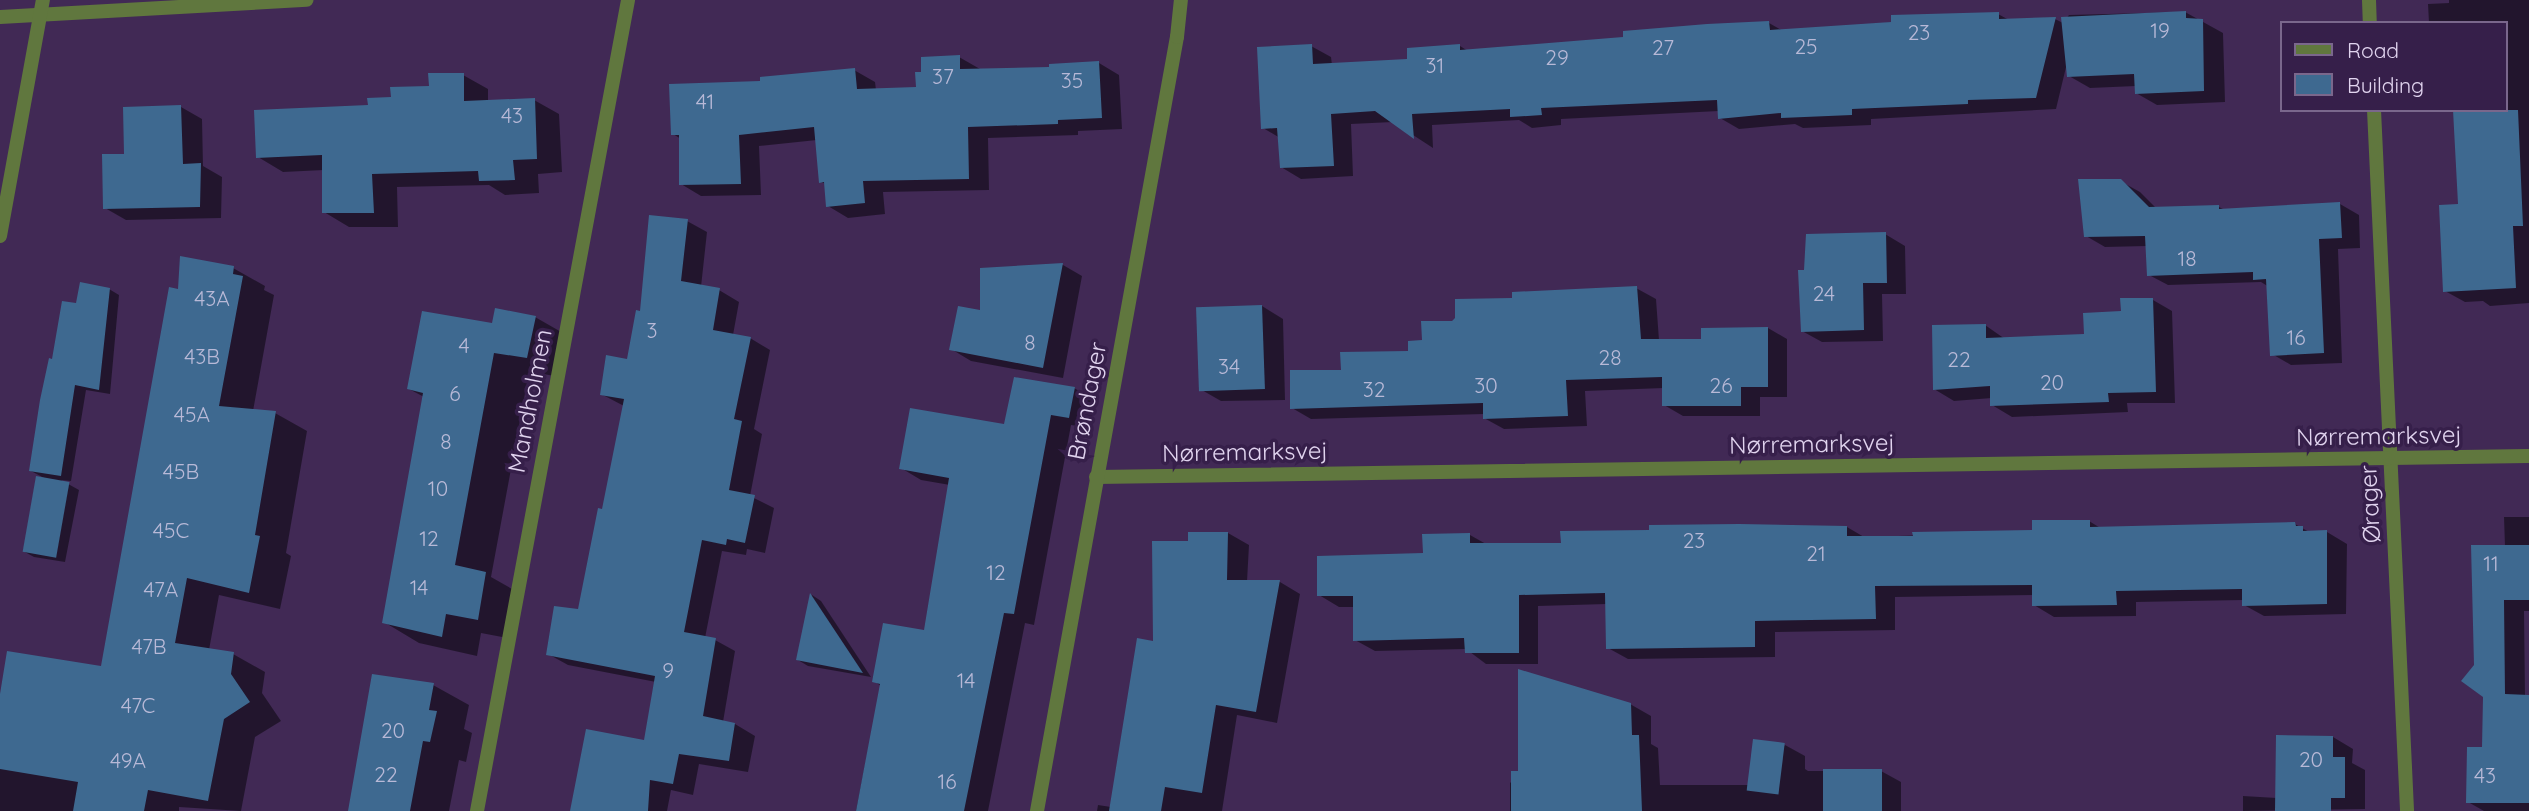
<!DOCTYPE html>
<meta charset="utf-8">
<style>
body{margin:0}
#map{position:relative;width:2529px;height:811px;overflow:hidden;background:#412955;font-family:Quicksand,sans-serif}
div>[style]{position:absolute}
.shadow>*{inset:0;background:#0007}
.building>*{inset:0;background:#3e6990;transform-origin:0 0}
.street>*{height:14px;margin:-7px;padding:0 7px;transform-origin:7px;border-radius:7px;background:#60773e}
span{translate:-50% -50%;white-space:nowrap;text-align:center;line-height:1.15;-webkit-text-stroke:7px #361f4a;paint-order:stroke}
.number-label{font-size:21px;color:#b8b9d7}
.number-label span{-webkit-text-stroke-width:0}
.street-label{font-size:24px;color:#e1d4ef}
.legend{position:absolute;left:2280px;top:21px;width:228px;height:91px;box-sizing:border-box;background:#361f4a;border:2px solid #7a678c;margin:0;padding:9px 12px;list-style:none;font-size:21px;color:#e1d4ef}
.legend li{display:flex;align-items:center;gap:14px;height:35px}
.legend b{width:35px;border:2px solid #7a678c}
</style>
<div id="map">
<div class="shadow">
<i style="clip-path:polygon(2449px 0,2529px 0,2529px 303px,2490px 306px,2483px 301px,2465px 302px,2445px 291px,2459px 206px,2506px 110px,2506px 23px,2429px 23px,2428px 4px,2449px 3px)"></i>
<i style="clip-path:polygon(2185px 12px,2223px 33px,2225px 102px,2157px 105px,2136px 93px,2136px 86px,2090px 88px,2069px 76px,2067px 63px,2056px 109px,1871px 119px,1871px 125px,1803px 128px,1795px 124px,1739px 129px,1720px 118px,1719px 111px,1561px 119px,1561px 125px,1532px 128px,1519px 120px,1432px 125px,1433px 148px,1393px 122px,1351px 124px,1353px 176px,1301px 179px,1281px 167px,1280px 138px,1263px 128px,1311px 46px,1331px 57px,1332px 65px,1409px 60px,1460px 46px,1468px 51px,1625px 39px,1769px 23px,1783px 31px,1998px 14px,2009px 20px,2055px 19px,2063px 23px,2069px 15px)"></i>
<i style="clip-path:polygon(959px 57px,980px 69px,1051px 69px,1099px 63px,1119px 75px,1122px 129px,1078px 131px,1078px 135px,988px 138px,989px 190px,883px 192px,885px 214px,848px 218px,828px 206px,826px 184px,821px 182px,817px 140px,759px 146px,761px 195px,701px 196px,681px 184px,681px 139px,673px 134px,762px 82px,854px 70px,875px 82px,876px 90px,917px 89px,923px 73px)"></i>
<i style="clip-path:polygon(463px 75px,488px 89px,488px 102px,534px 100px,559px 114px,562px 172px,538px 174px,539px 193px,505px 195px,489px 185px,397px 187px,398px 227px,349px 227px,324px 212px,324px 170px,283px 172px,258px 157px,369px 106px)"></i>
<i style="clip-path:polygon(181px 107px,202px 119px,203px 166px,222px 177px,221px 218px,126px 220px,105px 208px,126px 155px)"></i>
<i style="clip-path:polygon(2120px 181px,2140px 192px,2156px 208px,2219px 207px,2225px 210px,2340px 204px,2359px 215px,2360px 248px,2338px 249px,2342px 363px,2291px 365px,2272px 354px,2269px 287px,2261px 282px,2168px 285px,2149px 275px,2147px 246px,2105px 247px,2086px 236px)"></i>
<i style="clip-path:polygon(687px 221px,707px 232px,701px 287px,719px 290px,739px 302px,733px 335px,750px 338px,770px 350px,754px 429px,762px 434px,750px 496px,774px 508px,765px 553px,747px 549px,746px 555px,722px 551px,705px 638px,715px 640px,735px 651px,723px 722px,735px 724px,755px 736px,748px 772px,699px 764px,693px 795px,671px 790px,667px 811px,571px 811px,645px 742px,656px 682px,568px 665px,548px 654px,579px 611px,604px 511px,624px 406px,601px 394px,628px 361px,641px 313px)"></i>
<i style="clip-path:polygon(1885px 234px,1905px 246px,1906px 294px,1882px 294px,1883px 341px,1822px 342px,1802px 331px)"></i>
<i style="clip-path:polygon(1063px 265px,1082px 276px,1063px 378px,971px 361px,951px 349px,982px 312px,982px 270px)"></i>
<i style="clip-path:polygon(233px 268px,265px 286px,264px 290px,274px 295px,253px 411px,275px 413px,307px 431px,286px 553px,291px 556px,280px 609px,219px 595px,209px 650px,233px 654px,265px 672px,262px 693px,281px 721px,255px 737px,241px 811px,179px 807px,179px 811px,0 811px,0 705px,102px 668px,180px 291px)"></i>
<i style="clip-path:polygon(1636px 288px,1656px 299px,1659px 340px,1703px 340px,1768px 328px,1787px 339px,1787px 397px,1760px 397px,1760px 416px,1683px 416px,1664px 405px,1664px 388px,1585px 391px,1587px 426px,1504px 429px,1484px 418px,1484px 414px,1311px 419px,1292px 408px,1343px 372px,1410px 352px,1453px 323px,1514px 299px)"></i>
<i style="clip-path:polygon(109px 289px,119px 295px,110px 394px,86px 390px,71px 481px,61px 480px,79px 490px,65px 562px,34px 557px,23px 551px,46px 479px,31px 471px,54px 361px,77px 305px)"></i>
<i style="clip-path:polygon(2153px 300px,2172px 311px,2175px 403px,2127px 403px,2128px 412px,2012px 417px,1992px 405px,1992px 398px,1954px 401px,1934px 389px,1985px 325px,2005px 339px,2086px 336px)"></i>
<i style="clip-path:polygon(1262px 306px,1283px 319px,1285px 400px,1221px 401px,1200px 389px)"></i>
<i style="clip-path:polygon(535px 317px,570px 337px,562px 377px,529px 372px,491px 577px,521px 594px,513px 639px,481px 633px,477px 656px,419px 643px,384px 622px,424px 397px,409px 389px,493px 325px)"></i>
<i style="clip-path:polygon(1074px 388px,1095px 400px,1090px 428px,1071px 425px,1034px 625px,1025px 623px,988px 811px,856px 811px,881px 686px,874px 681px,925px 632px,950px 485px,921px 480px,901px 468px,1005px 426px)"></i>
<i style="clip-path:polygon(2504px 517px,2529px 517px,2529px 611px,2524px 611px,2525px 696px,2529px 696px,2529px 811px,2484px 811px,2468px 802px,2484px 749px,2485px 696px,2475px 665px,2505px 547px)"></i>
<i style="clip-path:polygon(2089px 521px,2102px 529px,2295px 524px,2311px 533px,2327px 532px,2347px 544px,2346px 614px,2264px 616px,2244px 605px,2244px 600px,2136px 602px,2136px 616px,2054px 617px,2034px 605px,2034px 595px,1895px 597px,1895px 630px,1775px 632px,1775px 657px,1628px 659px,1608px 648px,1607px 604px,1538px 606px,1538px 664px,1486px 664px,1466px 649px,1375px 651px,1355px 640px,1354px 607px,1339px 607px,1319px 595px,1470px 535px,1486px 544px,1562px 544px,1847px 527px,1864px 537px,2033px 532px)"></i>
<i style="clip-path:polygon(1228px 533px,1249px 545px,1247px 582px,1280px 582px,1300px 594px,1277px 723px,1237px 715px,1222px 811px,1097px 811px,1098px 805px,1111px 807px,1155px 643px,1189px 542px)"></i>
<i style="clip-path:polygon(812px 595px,821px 601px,871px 677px,808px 666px,798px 660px)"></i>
<i style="clip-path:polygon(433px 685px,469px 705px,464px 729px,472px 733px,466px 762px,459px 760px,449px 811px,350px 811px)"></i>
<i style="clip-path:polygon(1630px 704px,1651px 716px,1651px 744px,1658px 748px,1660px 785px,1754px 785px,1785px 745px,1805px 756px,1805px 769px,1808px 771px,1881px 771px,1901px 782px,1901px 811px,1510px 811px,1510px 783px,1520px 773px)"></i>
<i style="clip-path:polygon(2333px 737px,2353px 749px,2352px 763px,2365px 770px,2365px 809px,2243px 811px,2243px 796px,2277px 798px)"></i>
</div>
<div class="building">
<i style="clip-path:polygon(2186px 11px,2186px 18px,2203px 19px,2204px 91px,2135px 94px,2134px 74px,2067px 77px,2061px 17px)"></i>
<i style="clip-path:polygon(1999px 12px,1999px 19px,2056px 17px,2036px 98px,1968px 100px,1968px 104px,1852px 109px,1852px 115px,1781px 118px,1781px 113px,1718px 119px,1717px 100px,1541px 108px,1542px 115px,1510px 117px,1510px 109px,1412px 114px,1414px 139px,1375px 111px,1331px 114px,1334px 166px,1280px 168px,1277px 128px,1261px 129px,1257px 47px,1312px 44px,1313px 64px,1407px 59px,1407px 48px,1460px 44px,1460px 50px,1623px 37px,1623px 31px,1707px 24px,1769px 21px,1770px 30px,1891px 22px,1891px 15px)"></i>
<i style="clip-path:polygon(960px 55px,960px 69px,1049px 67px,1049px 64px,1099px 61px,1102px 118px,1058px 120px,1058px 124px,968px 127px,969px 179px,863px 181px,865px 203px,826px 207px,824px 182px,819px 183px,814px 127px,739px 135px,741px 184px,679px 185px,679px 135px,671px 135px,669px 84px,760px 81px,760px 77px,855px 68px,857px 89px,916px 87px,915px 72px,921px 72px,921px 57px)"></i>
<i style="clip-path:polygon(428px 73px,464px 73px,464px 101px,535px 98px,537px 159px,513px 160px,515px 180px,479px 181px,478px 171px,372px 174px,374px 213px,322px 213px,322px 155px,256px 158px,254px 110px,368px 105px,367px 98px,391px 97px,390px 87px,429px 86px)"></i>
<i style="clip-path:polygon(181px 105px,183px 164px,201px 163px,200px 207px,103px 209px,102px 154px,124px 154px,123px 107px)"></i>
<i style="clip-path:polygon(2453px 110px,2518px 110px,2523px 226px,2513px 226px,2516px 288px,2443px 292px,2439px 205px,2458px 204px)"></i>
<i style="clip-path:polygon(2078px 179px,2121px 179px,2149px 207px,2219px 205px,2219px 209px,2340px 202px,2342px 238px,2319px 239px,2324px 353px,2270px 356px,2266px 279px,2253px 280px,2253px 272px,2147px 276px,2145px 236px,2084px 237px)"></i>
<i style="clip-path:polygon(649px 215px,688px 219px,681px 281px,720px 288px,713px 330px,751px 337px,734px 419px,742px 421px,729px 490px,755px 495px,745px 543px,727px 539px,726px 545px,702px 540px,684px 632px,716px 638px,703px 716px,735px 723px,729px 761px,679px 754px,673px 784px,650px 780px,648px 811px,570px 811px,586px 729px,644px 740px,655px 676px,546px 655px,554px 606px,578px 609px,598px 508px,602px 509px,624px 399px,600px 395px,606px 355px,627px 359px,636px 310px,640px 311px)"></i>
<i style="clip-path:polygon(1886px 232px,1887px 283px,1863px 283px,1864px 330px,1801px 332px,1798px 270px,1804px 270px,1806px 234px)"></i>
<i style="clip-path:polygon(180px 256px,234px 266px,233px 274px,243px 276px,219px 406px,276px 411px,255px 535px,260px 536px,249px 593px,187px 578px,175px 643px,234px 652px,231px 674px,250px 702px,224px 719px,208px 801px,148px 790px,144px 811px,73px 811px,78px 782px,0 769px,0 694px,7px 651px,101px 666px,169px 287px,178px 289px)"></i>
<i style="clip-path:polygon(1063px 263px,1043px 368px,949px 350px,958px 306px,980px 310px,980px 268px)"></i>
<i style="clip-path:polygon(80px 282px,110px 288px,99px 390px,75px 385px,61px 476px,29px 471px,40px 400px,49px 358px,52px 359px,62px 301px,76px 303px)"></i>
<i style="clip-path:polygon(1637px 286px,1641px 339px,1701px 339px,1701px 328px,1768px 327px,1768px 387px,1741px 387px,1741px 406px,1662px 406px,1662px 377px,1566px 380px,1568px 416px,1483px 419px,1483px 403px,1290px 409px,1290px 370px,1341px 370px,1340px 352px,1408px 351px,1408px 341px,1422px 340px,1421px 321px,1452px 321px,1455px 318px,1455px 299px,1512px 298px,1512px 292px)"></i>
<i style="clip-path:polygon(2120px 298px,2153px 298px,2156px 392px,2108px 393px,2109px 402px,1990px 406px,1990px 386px,1933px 390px,1932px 325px,1986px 324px,1986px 338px,2084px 334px,2083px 313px,2121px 311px)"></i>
<i style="left:1262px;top:305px;width:84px;height:66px;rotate:88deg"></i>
<i style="clip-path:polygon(495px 308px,536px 316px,527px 358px,494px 353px,455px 565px,486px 572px,478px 620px,446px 614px,442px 637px,382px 623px,423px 393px,407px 389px,422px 311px,492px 323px)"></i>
<i style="clip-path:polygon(1014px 377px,1075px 387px,1069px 418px,1051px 415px,1014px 614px,1004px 613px,964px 811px,856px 811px,880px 684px,872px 682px,883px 623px,924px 630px,949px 478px,899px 469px,910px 408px,1004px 424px)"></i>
<i style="left:36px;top:476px;width:34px;height:77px;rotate:10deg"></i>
<i style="clip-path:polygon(2032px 520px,2090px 520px,2090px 527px,2295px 522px,2296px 526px,2303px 526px,2303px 531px,2327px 530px,2327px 604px,2242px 606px,2242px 589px,2116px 591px,2117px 605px,2032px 606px,2032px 585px,1875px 586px,1876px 619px,1755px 621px,1755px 647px,1606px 649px,1605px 593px,1519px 595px,1519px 653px,1465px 653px,1464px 638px,1353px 641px,1353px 596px,1317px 596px,1317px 556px,1423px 553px,1422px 534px,1470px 533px,1470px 543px,1561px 543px,1560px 531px,1649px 530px,1649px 525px,1739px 524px,1847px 526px,1847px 536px,1913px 536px,1912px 532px,2032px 530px)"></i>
<i style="clip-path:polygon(1188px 532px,1228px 532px,1227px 580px,1280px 580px,1256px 712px,1216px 705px,1202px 793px,1165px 787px,1161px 811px,1109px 811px,1137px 638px,1153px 641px,1152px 541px,1188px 541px)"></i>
<i style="clip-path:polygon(2471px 545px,2529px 545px,2529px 600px,2504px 600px,2505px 694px,2529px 695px,2529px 803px,2466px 803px,2467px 747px,2482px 747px,2483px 697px,2461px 681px,2474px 665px)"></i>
<i style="clip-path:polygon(810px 593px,863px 673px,796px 660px)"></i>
<i style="clip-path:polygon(1518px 669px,1631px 703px,1632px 735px,1639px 735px,1642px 811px,1511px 811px,1511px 771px,1518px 771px)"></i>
<i style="clip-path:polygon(372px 674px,434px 683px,429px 710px,437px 711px,430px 742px,423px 741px,410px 811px,348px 811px)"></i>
<i style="clip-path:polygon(2276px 735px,2333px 736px,2333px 757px,2345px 757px,2345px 798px,2331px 798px,2331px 811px,2275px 811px)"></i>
<i style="left:1753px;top:739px;width:32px;height:52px;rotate:7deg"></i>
<i style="left:1823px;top:769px;width:59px;height:42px"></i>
</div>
<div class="street">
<i style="left:2369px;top:0;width:23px;rotate:88deg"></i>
<i style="left:0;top:17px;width:307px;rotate:-3.2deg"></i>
<i style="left:2374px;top:110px;width:702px;rotate:87.3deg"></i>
<i style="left:0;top:236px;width:240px;rotate:-79.7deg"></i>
<i style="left:1096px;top:477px;width:1433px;rotate:-0.84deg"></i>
<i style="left:477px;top:811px;width:825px;rotate:-79.45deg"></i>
<i style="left:1037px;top:811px;width:787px;rotate:-79.75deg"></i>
<i style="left:1177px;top:37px;width:37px;rotate:-84deg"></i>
</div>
<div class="number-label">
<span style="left:2160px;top:30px">19</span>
<span style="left:1919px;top:32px">23</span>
<span style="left:1806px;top:46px">25</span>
<span style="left:1663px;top:47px">27</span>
<span style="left:1557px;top:57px">29</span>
<span style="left:1435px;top:65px">31</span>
<span style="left:943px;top:76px">37</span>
<span style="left:1072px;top:80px">35</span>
<span style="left:705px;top:101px">41</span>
<span style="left:512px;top:115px">43</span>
<span style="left:2187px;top:258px">18</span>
<span style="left:1824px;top:293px">24</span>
<span style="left:212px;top:298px">43A</span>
<span style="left:652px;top:330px">3</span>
<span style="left:2296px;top:337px">16</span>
<span style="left:1030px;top:342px">8</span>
<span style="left:464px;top:345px">4</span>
<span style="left:202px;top:356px">43B</span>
<span style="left:1610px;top:357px">28</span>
<span style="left:1959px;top:359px">22</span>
<span style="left:1229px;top:366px">34</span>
<span style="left:2052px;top:382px">20</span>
<span style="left:1486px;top:385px">30</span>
<span style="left:1721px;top:385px">26</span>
<span style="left:1374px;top:389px">32</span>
<span style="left:455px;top:393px">6</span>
<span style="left:192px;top:414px">45A</span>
<span style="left:446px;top:441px">8</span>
<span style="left:181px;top:471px">45B</span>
<span style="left:438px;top:488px">10</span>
<span style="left:171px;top:530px">45C</span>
<span style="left:429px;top:538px">12</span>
<span style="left:1694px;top:540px">23</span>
<span style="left:1816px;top:553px">21</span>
<span style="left:2491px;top:563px">11</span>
<span style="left:996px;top:572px">12</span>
<span style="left:419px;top:587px">14</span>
<span style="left:161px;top:589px">47A</span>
<span style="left:149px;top:646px">47B</span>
<span style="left:668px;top:670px">9</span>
<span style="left:966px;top:680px">14</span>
<span style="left:138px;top:705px">47C</span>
<span style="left:393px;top:730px">20</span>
<span style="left:2311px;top:759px">20</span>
<span style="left:128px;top:760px">49A</span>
<span style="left:386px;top:774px">22</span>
<span style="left:2485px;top:775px">43</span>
<span style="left:947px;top:781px">16</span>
</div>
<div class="street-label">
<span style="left:530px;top:401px;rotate:-79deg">Mandholmen</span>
<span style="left:1087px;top:401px;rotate:-79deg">Brøndager</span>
<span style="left:2379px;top:436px;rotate:-1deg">Nørremarksvej</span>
<span style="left:1812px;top:444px;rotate:-1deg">Nørremarksvej</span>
<span style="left:1245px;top:452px;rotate:-1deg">Nørremarksvej</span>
<span style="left:2370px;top:504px;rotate:-93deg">Ørager</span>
</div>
<ul class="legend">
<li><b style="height:9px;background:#60773e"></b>Road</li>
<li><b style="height:19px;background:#3e6990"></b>Building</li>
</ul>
</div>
